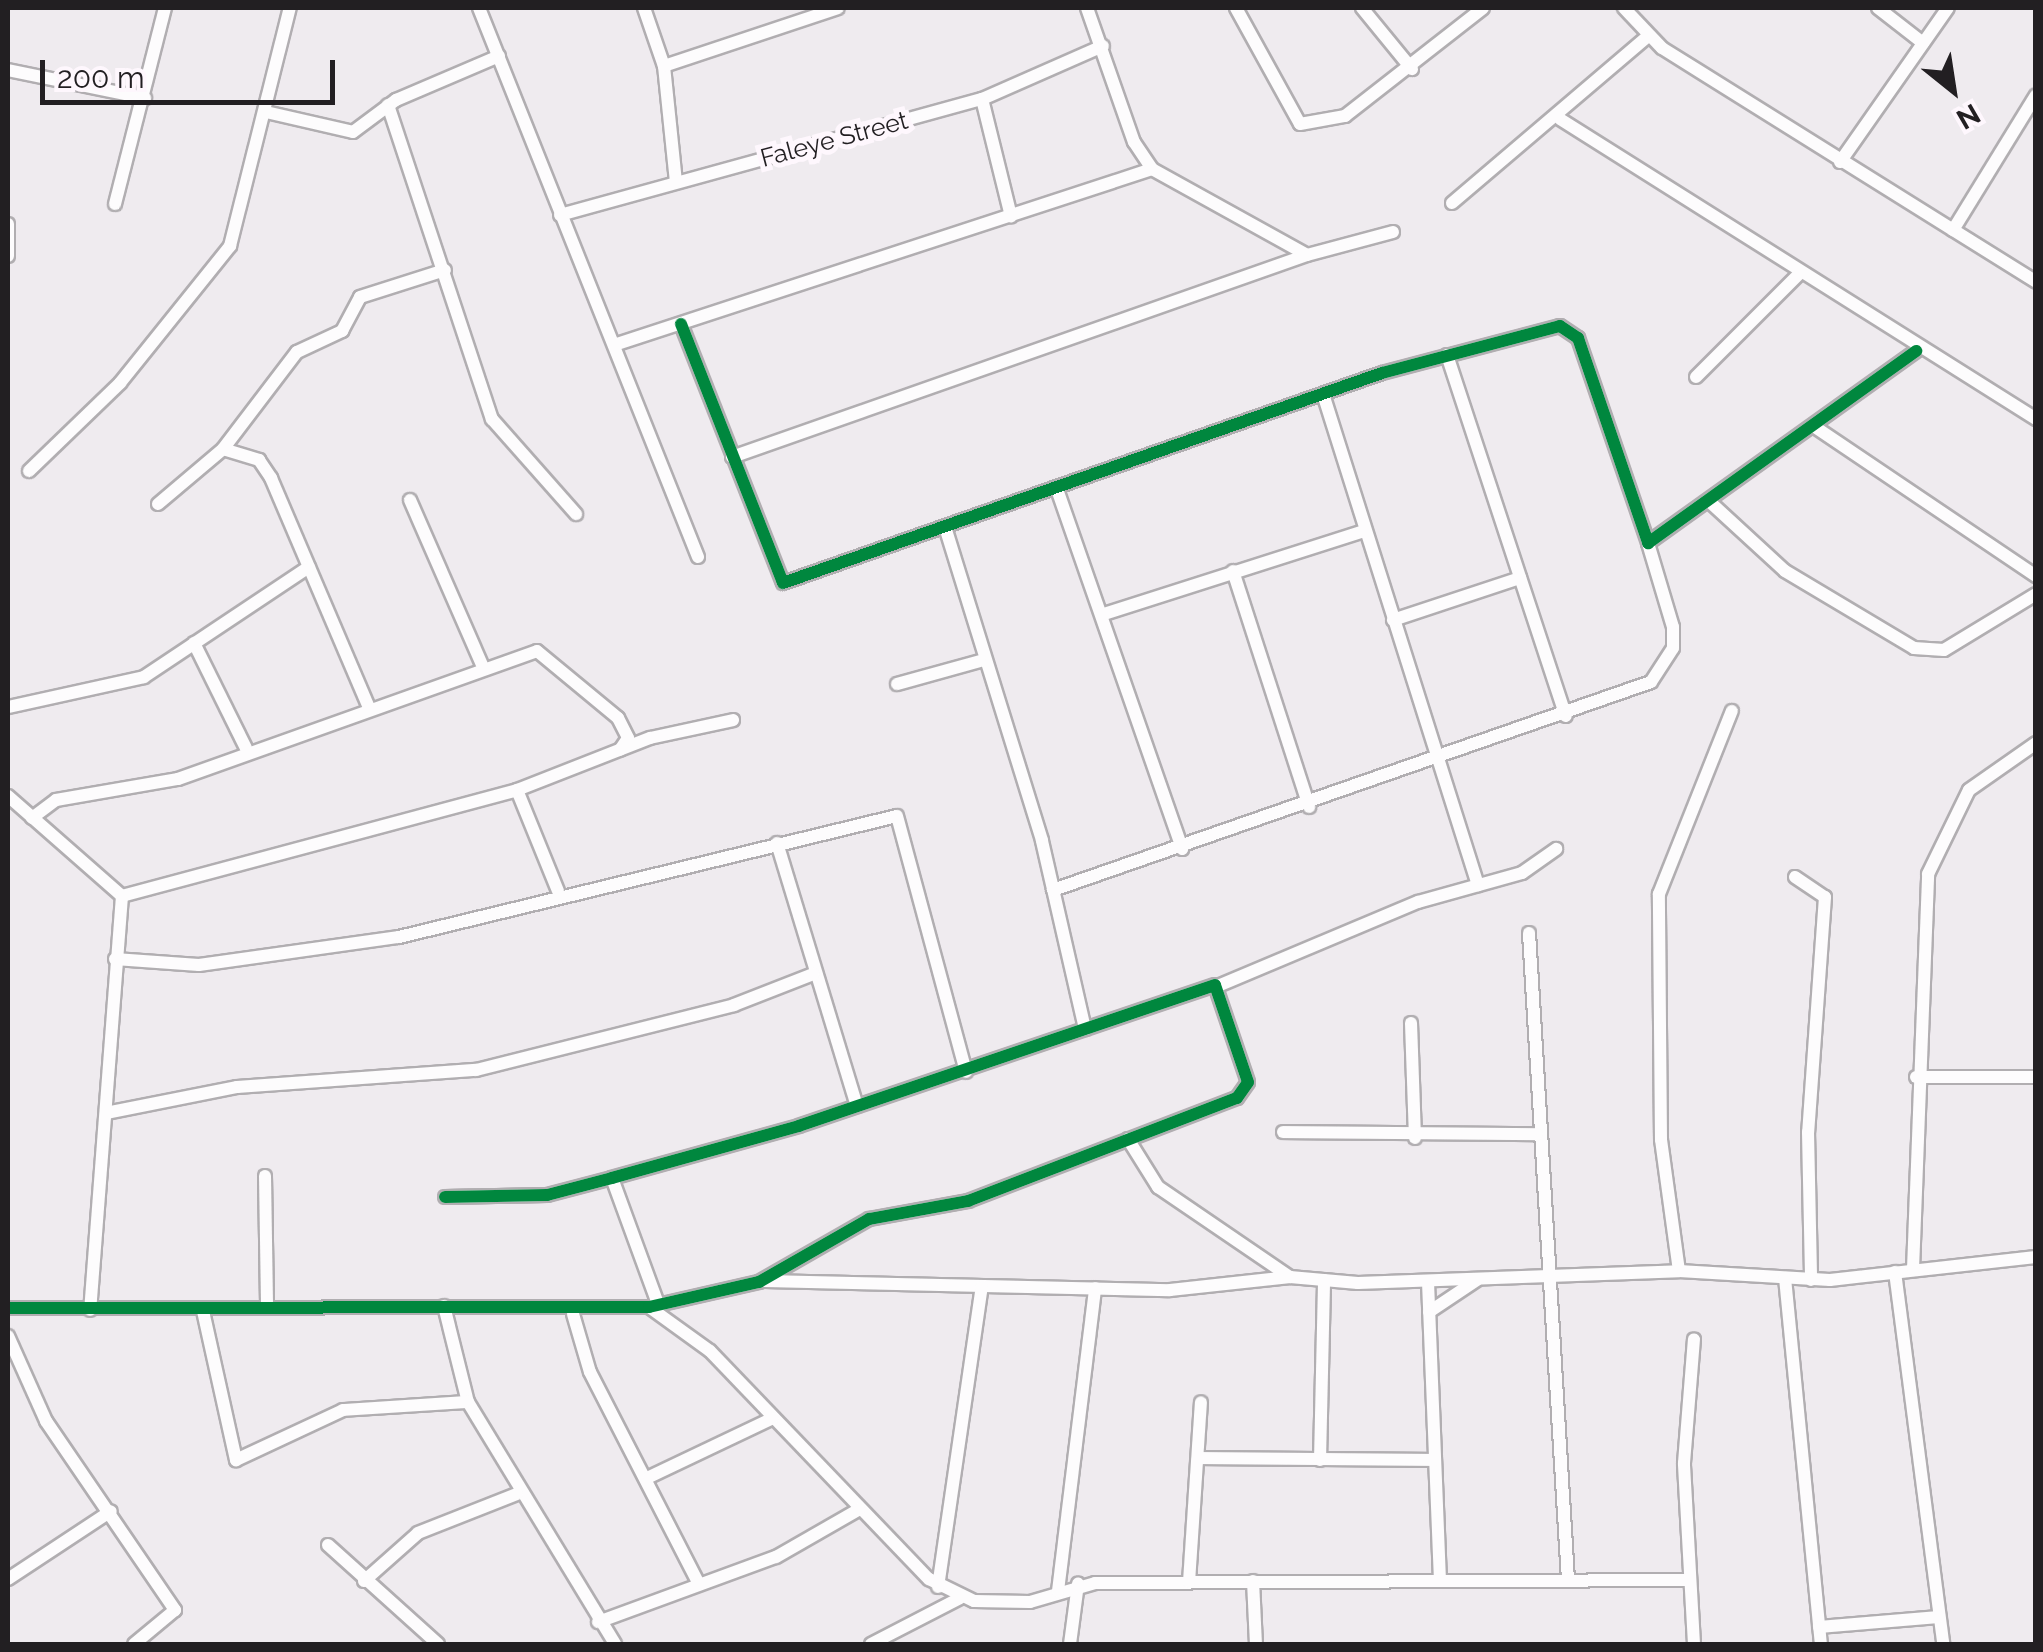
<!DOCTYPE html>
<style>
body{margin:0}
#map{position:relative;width:2043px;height:1652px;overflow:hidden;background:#efebef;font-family:Raleway,sans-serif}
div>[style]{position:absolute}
.roads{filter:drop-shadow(2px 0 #b1aeb1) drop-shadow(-2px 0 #b1aeb1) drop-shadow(0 2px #b1aeb1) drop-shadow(0 -2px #b1aeb1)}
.minor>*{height:12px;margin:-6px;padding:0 6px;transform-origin:6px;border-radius:6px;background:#fdfcfd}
.cycleway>*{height:12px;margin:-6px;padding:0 6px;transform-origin:6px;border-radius:6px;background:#00873e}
span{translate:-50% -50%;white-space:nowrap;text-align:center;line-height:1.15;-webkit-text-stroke:10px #fef7fd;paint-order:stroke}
.street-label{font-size:25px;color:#221f22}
.frame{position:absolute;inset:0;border:10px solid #221f22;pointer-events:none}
.north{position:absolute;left:1903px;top:40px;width:100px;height:100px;-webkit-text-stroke:8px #fef7fd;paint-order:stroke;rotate:150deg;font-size:28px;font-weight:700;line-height:40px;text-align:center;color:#221f22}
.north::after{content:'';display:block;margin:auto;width:35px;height:45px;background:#221f22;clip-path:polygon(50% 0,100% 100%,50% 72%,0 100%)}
.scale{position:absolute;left:40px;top:60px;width:295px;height:45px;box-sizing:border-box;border:5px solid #221f22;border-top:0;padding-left:12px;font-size:30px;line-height:35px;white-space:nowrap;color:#221f22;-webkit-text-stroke:8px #fef7fd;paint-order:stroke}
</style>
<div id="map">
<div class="roads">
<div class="minor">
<i style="left:479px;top:8px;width:591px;rotate:68.25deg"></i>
<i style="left:644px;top:8px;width:61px;rotate:71deg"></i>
<i style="left:664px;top:66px;width:117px;rotate:84.1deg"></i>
<i style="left:1087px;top:8px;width:142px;rotate:70.7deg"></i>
<i style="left:1134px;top:142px;width:32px;rotate:56deg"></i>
<i style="left:1152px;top:169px;width:177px;rotate:29deg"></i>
<i style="left:1307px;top:255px;width:89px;rotate:-15deg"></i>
<i style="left:1236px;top:8px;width:132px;rotate:61.1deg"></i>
<i style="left:1300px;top:124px;width:46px;rotate:-10.1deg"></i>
<i style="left:1345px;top:116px;width:175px;rotate:-38deg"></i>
<i style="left:1362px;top:8px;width:79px;rotate:50.7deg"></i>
<i style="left:1624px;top:8px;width:55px;rotate:46.5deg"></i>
<i style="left:1662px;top:48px;width:441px;rotate:32deg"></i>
<i style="left:1878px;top:8px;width:57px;rotate:37.9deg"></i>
<i style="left:664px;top:66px;width:183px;rotate:-18.4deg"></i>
<i style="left:8px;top:70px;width:140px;rotate:11.6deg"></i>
<i style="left:982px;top:99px;width:121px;rotate:76.1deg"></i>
<i style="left:388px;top:105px;width:331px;rotate:71.7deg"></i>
<i style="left:492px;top:419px;width:127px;rotate:48.5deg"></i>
<i style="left:266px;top:112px;width:89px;rotate:12.9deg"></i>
<i style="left:353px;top:132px;width:54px;rotate:-36.7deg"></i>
<i style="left:396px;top:100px;width:112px;rotate:-23.1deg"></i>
<i style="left:1560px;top:119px;width:563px;rotate:32.22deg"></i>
<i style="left:1840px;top:162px;width:188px;rotate:-55deg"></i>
<i style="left:1452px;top:203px;width:257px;rotate:-40.4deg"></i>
<i style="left:115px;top:204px;width:202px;rotate:-75.7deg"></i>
<i style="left:560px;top:215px;width:438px;rotate:-15.4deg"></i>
<i style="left:982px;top:99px;width:132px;rotate:-23.7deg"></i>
<i style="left:8px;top:224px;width:32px;rotate:90deg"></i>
<i style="left:1953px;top:230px;width:158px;rotate:-58.4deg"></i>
<i style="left:681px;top:324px;width:278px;rotate:68.5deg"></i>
<i style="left:783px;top:583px;width:635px;rotate:-19.32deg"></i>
<i style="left:1382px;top:373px;width:184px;rotate:-14.8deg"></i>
<i style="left:1560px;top:326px;width:22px;rotate:34deg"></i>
<i style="left:1578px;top:338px;width:217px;rotate:71.1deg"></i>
<i style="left:1648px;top:543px;width:330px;rotate:-35.6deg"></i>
<i style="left:614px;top:345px;width:566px;rotate:-18.11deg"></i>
<i style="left:1447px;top:355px;width:380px;rotate:71.8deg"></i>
<i style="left:1696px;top:377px;width:146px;rotate:-45deg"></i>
<i style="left:1324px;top:397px;width:512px;rotate:72.49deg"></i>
<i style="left:1815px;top:427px;width:267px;rotate:34deg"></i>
<i style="left:223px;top:449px;width:38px;rotate:17deg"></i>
<i style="left:259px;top:460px;width:22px;rotate:56deg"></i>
<i style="left:271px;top:478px;width:247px;rotate:66.9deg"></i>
<i style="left:732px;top:457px;width:609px;rotate:-19.36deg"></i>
<i style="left:29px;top:471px;width:127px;rotate:-44deg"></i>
<i style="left:120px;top:383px;width:176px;rotate:-51.2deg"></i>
<i style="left:230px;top:246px;width:245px;rotate:-75.9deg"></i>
<i style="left:1058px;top:492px;width:378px;rotate:70.8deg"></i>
<i style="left:410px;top:500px;width:180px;rotate:66.4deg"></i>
<i style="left:1711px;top:503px;width:100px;rotate:42.6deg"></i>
<i style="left:1785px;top:571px;width:150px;rotate:30.8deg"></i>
<i style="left:1914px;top:648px;width:30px;rotate:4deg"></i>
<i style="left:1944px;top:650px;width:108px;rotate:-31.3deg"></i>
<i style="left:158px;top:504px;width:85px;rotate:-40.2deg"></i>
<i style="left:223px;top:449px;width:122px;rotate:-52.7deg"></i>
<i style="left:297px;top:352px;width:50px;rotate:-25deg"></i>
<i style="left:342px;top:331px;width:38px;rotate:-62deg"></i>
<i style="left:360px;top:297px;width:89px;rotate:-17.6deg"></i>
<i style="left:946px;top:530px;width:325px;rotate:72.8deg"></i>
<i style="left:1042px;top:841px;width:193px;rotate:77.1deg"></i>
<i style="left:1233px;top:571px;width:248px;rotate:72.1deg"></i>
<i style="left:1104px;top:614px;width:273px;rotate:-17.7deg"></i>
<i style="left:1393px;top:620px;width:134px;rotate:-18.3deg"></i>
<i style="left:194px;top:643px;width:117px;rotate:63.7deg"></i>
<i style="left:897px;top:684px;width:86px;rotate:-15.5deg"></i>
<i style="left:8px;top:707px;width:139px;rotate:-12.4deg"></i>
<i style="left:144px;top:677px;width:198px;rotate:-33.7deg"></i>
<i style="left:517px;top:790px;width:109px;rotate:67.9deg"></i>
<i style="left:8px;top:796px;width:152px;rotate:41.3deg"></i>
<i style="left:122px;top:896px;width:415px;rotate:94.4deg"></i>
<i style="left:32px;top:818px;width:30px;rotate:-37deg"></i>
<i style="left:56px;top:800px;width:124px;rotate:-9.8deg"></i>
<i style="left:178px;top:779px;width:381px;rotate:-19.6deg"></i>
<i style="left:537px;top:651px;width:105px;rotate:39.6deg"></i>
<i style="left:618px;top:718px;width:22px;rotate:63deg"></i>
<i style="left:628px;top:738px;width:14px;rotate:124deg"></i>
<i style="left:777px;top:843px;width:275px;rotate:73.1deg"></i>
<i style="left:1795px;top:877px;width:36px;rotate:34deg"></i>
<i style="left:1825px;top:897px;width:236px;rotate:94.1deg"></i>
<i style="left:1808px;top:1132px;width:148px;rotate:88.8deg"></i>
<i style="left:1053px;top:890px;width:633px;rotate:-19.18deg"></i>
<i style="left:1651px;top:682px;width:40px;rotate:-57.1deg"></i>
<i style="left:1673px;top:648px;width:21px;rotate:-90deg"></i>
<i style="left:1673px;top:627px;width:88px;rotate:-106.6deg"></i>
<i style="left:122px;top:896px;width:409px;rotate:-15deg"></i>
<i style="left:517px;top:790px;width:143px;rotate:-21.4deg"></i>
<i style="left:650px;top:738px;width:85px;rotate:-12.2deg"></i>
<i style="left:1529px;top:933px;width:647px;rotate:86.55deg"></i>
<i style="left:115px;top:959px;width:84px;rotate:4.1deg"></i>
<i style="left:199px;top:965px;width:202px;rotate:-8deg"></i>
<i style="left:399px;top:937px;width:512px;rotate:-13.66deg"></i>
<i style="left:897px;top:816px;width:265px;rotate:74.9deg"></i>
<i style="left:1218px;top:986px;width:217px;rotate:-22.8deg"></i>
<i style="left:1418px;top:902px;width:108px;rotate:-15.6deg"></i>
<i style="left:1522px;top:873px;width:42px;rotate:-35.2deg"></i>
<i style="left:1411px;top:1023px;width:115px;rotate:88deg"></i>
<i style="left:1916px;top:1077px;width:120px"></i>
<i style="left:106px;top:1113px;width:134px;rotate:-11.2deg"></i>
<i style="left:237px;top:1087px;width:240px;rotate:-4.1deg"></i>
<i style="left:476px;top:1070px;width:266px;rotate:-14.1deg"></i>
<i style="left:734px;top:1005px;width:85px;rotate:-21.4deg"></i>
<i style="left:1283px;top:1132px;width:254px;rotate:0.5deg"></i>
<i style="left:1128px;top:1139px;width:57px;rotate:58deg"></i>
<i style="left:1158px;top:1187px;width:160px;rotate:34.3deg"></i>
<i style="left:1290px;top:1277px;width:68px;rotate:5deg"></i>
<i style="left:1358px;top:1283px;width:321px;rotate:-2.1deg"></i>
<i style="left:1679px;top:1271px;width:151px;rotate:3.4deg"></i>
<i style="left:1830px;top:1280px;width:207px;rotate:-6.4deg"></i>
<i style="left:265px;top:1176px;width:131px;rotate:89.1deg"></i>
<i style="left:612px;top:1178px;width:134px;rotate:69.9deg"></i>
<i style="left:1913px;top:1269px;width:395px;rotate:-87.8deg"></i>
<i style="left:1928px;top:874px;width:93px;rotate:-64deg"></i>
<i style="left:1969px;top:790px;width:82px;rotate:-35deg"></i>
<i style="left:1679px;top:1271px;width:132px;rotate:-97.8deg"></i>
<i style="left:1661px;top:1140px;width:246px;rotate:-90.5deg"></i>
<i style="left:1659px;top:894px;width:197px;rotate:-68.3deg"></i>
<i style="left:1895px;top:1272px;width:375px;rotate:82.6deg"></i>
<i style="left:1785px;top:1278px;width:368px;rotate:84.4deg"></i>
<i style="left:765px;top:1281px;width:405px;rotate:1.3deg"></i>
<i style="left:1170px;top:1290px;width:121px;rotate:-6.2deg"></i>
<i style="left:1428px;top:1282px;width:297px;rotate:87.7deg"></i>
<i style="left:444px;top:1306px;width:99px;rotate:76deg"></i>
<i style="left:468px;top:1402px;width:283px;rotate:58.7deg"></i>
<i style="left:649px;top:1307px;width:75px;rotate:35.8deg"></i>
<i style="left:710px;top:1351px;width:316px;rotate:46.2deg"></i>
<i style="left:929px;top:1579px;width:50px;rotate:26.1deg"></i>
<i style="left:974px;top:1601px;width:56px;rotate:1deg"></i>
<i style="left:1030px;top:1602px;width:68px;rotate:-16.3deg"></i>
<i style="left:1095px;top:1583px;width:594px;rotate:-0.29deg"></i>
<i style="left:8px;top:1308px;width:641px;rotate:-0.09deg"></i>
<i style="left:649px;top:1307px;width:113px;rotate:-12.8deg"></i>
<i style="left:759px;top:1282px;width:127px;rotate:-29.8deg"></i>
<i style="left:869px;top:1219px;width:101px;rotate:-10.3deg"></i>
<i style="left:968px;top:1201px;width:288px;rotate:-21deg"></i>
<i style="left:1237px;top:1098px;width:19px;rotate:-55deg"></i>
<i style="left:1248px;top:1082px;width:102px;rotate:-108.8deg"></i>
<i style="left:1215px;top:985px;width:439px;rotate:161.3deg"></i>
<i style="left:799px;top:1126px;width:194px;rotate:164.5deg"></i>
<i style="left:612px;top:1178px;width:67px;rotate:165.3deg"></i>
<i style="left:547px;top:1195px;width:102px;rotate:178.9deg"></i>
<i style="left:203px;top:1311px;width:153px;rotate:77.5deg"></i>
<i style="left:236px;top:1460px;width:118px;rotate:-25deg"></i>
<i style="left:343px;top:1410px;width:125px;rotate:-3.7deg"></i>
<i style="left:1429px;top:1312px;width:58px;rotate:-33.7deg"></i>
<i style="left:573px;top:1314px;width:60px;rotate:73.7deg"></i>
<i style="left:590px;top:1372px;width:238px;rotate:62.8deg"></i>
<i style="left:8px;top:1336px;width:93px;rotate:65.9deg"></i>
<i style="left:46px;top:1421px;width:229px;rotate:55.7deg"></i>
<i style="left:175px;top:1610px;width:53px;rotate:140.3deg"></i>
<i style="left:1201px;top:1458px;width:234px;rotate:0.5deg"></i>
<i style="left:1320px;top:1460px;width:180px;rotate:-88.7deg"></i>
<i style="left:649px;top:1477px;width:137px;rotate:-25.4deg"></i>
<i style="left:328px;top:1545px;width:148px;rotate:42deg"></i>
<i style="left:8px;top:1579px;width:123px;rotate:-33.4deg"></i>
<i style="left:364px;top:1581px;width:72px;rotate:-41.6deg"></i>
<i style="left:418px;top:1533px;width:106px;rotate:-21.5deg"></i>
<i style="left:1253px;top:1581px;width:63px;rotate:87.3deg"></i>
<i style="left:1189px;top:1582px;width:180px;rotate:-86.2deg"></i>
<i style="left:938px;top:1587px;width:303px;rotate:-81.7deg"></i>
<i style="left:1058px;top:1591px;width:305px;rotate:-83deg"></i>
<i style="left:598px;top:1622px;width:189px;rotate:-20.1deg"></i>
<i style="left:776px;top:1557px;width:95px;rotate:-29.8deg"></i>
<i style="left:1819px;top:1627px;width:120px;rotate:-4.8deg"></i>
<i style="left:871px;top:1644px;width:100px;rotate:-27.3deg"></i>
<i style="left:1070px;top:1644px;width:61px;rotate:-82.4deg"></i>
<i style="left:1694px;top:1644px;width:181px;rotate:-93.2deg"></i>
<i style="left:1684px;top:1463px;width:124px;rotate:-85.4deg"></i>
</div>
</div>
<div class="cycleway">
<i style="left:681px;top:324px;width:278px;rotate:68.5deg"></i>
<i style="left:783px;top:583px;width:635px;rotate:-19.32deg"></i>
<i style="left:1382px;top:373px;width:184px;rotate:-14.8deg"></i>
<i style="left:1560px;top:326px;width:22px;rotate:34deg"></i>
<i style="left:1578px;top:338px;width:217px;rotate:71.1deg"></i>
<i style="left:1648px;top:543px;width:330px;rotate:-35.6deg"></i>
<i style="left:8px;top:1308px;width:641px;rotate:-0.09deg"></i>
<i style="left:649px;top:1307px;width:113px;rotate:-12.8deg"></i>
<i style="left:759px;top:1282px;width:127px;rotate:-29.8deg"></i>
<i style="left:869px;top:1219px;width:101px;rotate:-10.3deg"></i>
<i style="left:968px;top:1201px;width:288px;rotate:-21deg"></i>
<i style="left:1237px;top:1098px;width:19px;rotate:-55deg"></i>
<i style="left:1248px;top:1082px;width:102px;rotate:-108.8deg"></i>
<i style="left:1215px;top:985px;width:439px;rotate:161.3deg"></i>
<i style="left:799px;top:1126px;width:194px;rotate:164.5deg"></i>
<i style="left:612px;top:1178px;width:67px;rotate:165.3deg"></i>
<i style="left:547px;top:1195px;width:102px;rotate:178.9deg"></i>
</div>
<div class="street-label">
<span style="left:834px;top:139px;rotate:-15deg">Faleye Street</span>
</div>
<div class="frame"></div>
<div class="north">N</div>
<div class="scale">200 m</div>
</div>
